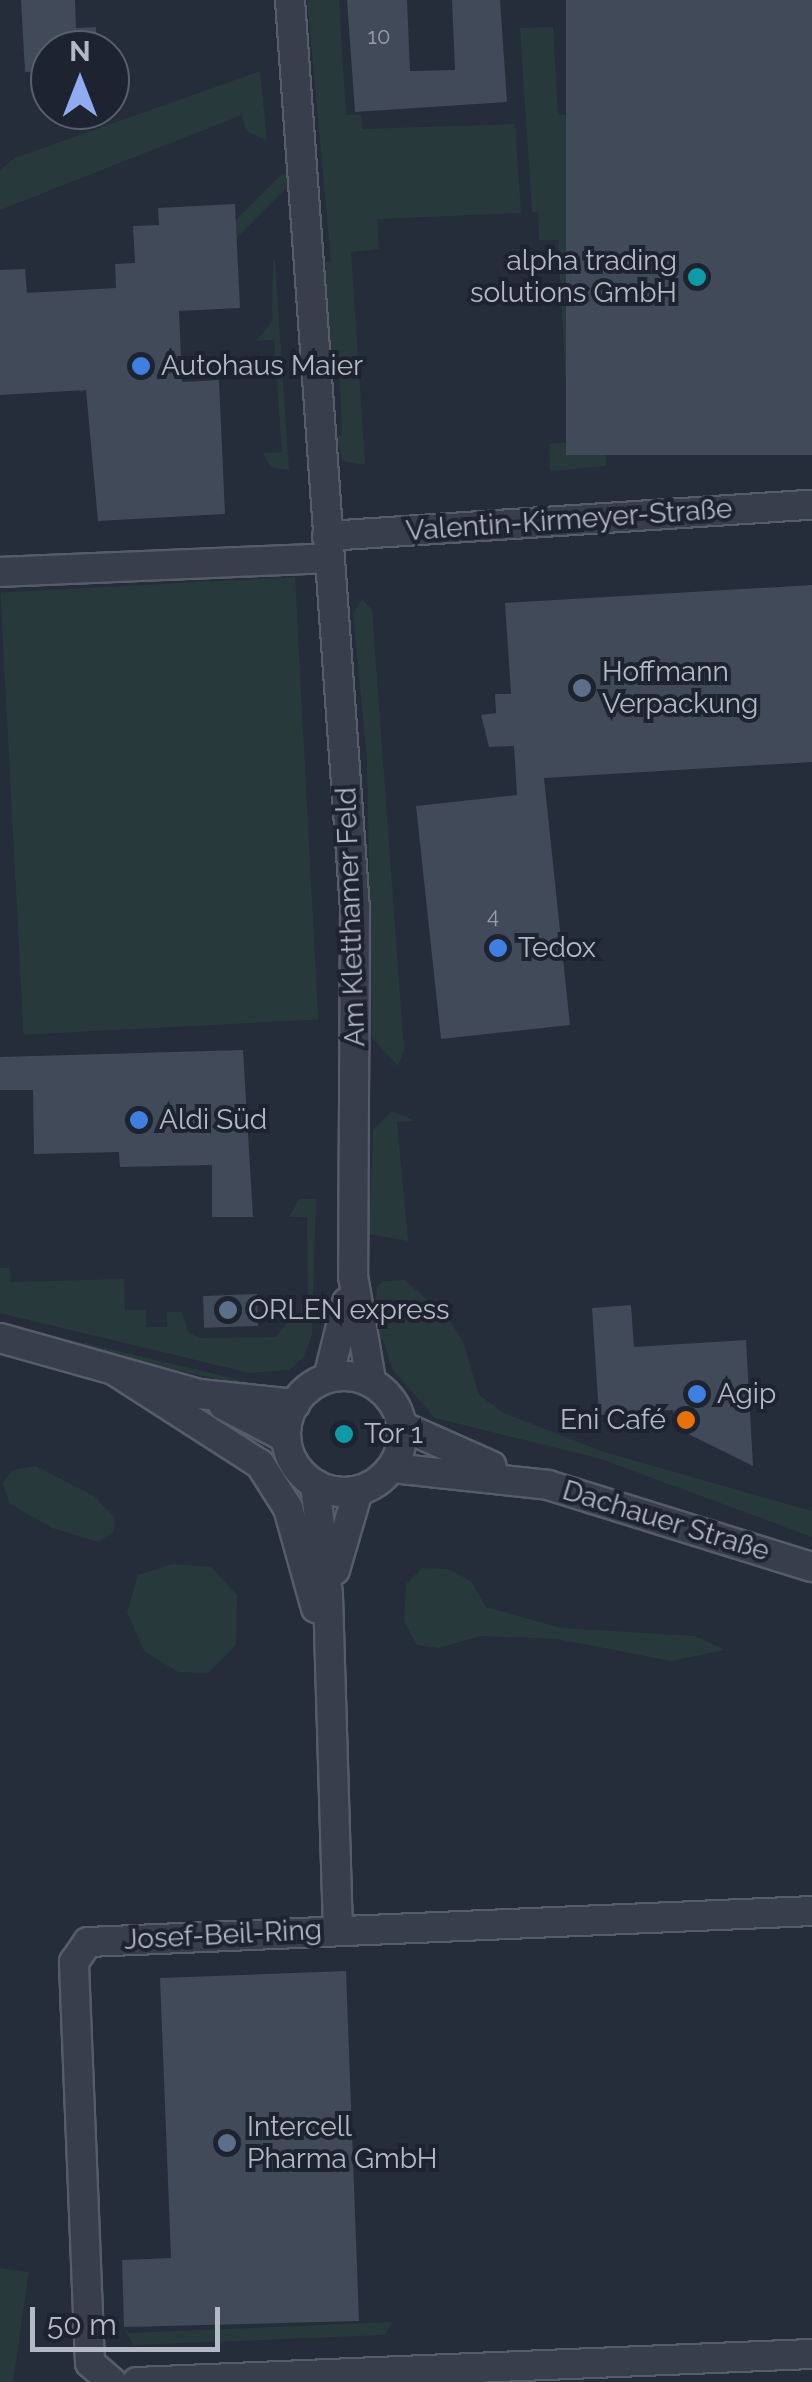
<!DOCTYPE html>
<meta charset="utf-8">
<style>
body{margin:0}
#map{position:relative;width:812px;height:2382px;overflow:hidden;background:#252c3a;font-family:Raleway,sans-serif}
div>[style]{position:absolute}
.green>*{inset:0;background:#28393c;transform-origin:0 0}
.building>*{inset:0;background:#414a59;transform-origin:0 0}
.roads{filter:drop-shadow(2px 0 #575c69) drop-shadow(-2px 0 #575c69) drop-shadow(0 2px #575c69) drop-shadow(0 -2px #575c69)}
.minor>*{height:28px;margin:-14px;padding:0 14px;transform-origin:14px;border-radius:14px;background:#383e4b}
.minor>.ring{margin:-14px;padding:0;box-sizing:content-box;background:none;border:28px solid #383e4b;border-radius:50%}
.dots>*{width:28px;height:28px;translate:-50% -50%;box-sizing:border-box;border:5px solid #1e2330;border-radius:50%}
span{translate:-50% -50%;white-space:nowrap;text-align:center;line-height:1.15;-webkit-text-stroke:8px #1e2330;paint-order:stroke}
.number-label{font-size:22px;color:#979dab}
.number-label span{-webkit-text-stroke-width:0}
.poi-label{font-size:28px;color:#b4b9c6}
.right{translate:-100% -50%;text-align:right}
.left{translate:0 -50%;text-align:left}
.street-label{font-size:28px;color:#b4b9c6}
.north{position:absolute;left:30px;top:30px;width:100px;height:100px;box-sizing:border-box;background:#1e2330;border:2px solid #5a5f6c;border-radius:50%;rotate:0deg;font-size:28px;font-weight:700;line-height:40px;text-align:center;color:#b4b9c6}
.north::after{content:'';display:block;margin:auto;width:35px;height:45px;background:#90abef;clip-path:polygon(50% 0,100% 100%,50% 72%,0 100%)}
.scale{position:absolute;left:30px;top:2307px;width:190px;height:45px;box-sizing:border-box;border:5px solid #b4b9c6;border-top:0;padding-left:12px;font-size:30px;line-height:35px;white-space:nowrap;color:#b4b9c6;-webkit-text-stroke:8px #1e2330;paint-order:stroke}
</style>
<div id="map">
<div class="green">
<i style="clip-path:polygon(307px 0,339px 0,346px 115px,361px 115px,362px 129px,515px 124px,521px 213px,377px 219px,379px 249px,351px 252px,365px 464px,359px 464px,343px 461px,336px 437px,342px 435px,339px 354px,331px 352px,325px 262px,331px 261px)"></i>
<i style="clip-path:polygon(553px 27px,558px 115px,573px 114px,593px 453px,606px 453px,606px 466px,550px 471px,549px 444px,569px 442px,558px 240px,539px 240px,538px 212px,532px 212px,520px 28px)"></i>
<i style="clip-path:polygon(260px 71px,267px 141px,246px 131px,242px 115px,0 210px,0 170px,15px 158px)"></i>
<i style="left:283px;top:173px;width:13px;height:298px;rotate:45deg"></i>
<i style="clip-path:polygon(273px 260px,275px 262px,289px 470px,270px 467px,263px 453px,282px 452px,274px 340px,256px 341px,272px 322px)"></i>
<i style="left:295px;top:577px;width:443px;height:295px;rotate:87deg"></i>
<i style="clip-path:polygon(362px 599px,372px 610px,404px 1050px,398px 1066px,372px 1038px,367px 760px,353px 613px)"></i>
<i style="clip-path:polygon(392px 1111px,415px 1121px,397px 1122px,408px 1241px,369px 1234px,373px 1130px)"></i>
<i style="clip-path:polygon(299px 1199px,316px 1199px,312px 1335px,303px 1358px,289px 1370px,250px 1373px,0 1313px,0 1268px,10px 1268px,11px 1282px,124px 1279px,125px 1310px,146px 1310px,146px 1327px,167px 1327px,167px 1312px,182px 1312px,188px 1332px,200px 1338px,275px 1337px,290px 1320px,301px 1319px,301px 1303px,308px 1302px,307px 1217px,289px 1217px)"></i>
<i style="clip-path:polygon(405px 1280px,447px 1317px,463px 1341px,479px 1395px,504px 1413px,604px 1452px,812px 1511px,812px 1537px,598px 1458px,435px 1418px,393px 1370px,383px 1340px,373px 1335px,377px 1287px,383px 1281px)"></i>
<i style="clip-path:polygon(8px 1325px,253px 1383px,253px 1387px,50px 1342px)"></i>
<i style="clip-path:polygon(36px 1466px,94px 1496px,115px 1518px,114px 1531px,98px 1542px,52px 1528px,10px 1504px,2px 1483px,13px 1470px)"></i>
<i style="clip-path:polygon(172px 1564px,211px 1567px,237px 1595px,236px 1645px,208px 1673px,178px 1672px,144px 1651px,127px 1612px,138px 1575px)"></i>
<i style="clip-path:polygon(422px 1568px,448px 1569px,471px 1581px,486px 1607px,561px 1628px,695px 1636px,725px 1650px,671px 1661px,557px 1639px,480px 1636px,439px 1648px,417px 1645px,404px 1621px,406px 1584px)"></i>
<i style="left:0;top:2268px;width:29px;height:114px;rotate:8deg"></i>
<i style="clip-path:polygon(392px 2322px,385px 2335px,134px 2345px,123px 2328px,129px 2333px)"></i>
</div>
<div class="building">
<i style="clip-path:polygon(21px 0,75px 0,76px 28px,96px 27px,97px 50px,50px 50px,50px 71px,25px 72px)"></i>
<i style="clip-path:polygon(347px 0,407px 0,410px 71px,455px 70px,452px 0,500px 0,507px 102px,355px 112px)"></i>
<i style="left:566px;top:0;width:246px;height:455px"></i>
<i style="clip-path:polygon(235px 204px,240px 308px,179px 311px,182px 382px,219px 380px,225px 514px,98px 521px,86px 390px,0 395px,0 270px,25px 269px,27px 293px,116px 288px,115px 264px,135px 263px,133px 226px,159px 225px,158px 208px)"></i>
<i style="clip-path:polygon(812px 585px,812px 762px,544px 778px,570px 1025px,441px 1039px,416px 806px,517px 795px,514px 746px,489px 747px,481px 715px,496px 713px,495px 694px,511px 694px,505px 603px)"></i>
<i style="clip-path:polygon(243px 1050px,253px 1217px,212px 1217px,212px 1165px,120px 1167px,119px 1152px,34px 1154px,33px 1090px,0 1090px,0 1057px)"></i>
<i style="left:257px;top:1294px;width:32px;height:54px;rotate:88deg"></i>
<i style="clip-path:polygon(631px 1305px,634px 1347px,746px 1340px,753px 1466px,674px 1427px,673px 1410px,599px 1415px,592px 1308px)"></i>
<i style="clip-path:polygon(346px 1971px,359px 2321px,124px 2327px,122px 2260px,171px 2258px,160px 1978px)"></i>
</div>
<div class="roads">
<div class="minor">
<i style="left:290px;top:0;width:911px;rotate:85.91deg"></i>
<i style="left:355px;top:909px;width:367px;rotate:90.3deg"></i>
<i style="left:353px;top:1276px;width:106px;rotate:80.2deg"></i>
<i style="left:327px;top:536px;width:486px;rotate:-3.7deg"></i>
<i style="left:0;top:572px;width:329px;rotate:-2.4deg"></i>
<i style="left:0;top:1338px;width:207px;rotate:15.7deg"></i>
<i style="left:199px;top:1394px;width:97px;rotate:5.9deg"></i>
<i style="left:115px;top:1371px;width:172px;rotate:32.7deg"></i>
<i style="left:260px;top:1464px;width:52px;rotate:57.5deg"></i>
<i style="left:288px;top:1508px;width:104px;rotate:74.4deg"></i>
<i class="ring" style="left:286px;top:1376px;width:88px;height:88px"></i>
<i style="left:328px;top:1378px;width:78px;rotate:-76deg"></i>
<i style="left:223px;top:1405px;width:71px;rotate:27.6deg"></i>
<i style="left:402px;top:1426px;width:98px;rotate:24deg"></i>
<i style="left:392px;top:1468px;width:157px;rotate:6.2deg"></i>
<i style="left:548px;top:1485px;width:276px;rotate:17.3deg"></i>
<i style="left:315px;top:1484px;width:112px;rotate:83.3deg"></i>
<i style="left:328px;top:1595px;width:334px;rotate:88.3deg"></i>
<i style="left:335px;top:1570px;width:82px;rotate:-73.8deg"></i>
<i style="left:112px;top:2382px;width:29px;rotate:-139deg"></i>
<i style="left:90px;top:2363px;width:401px;rotate:-92.3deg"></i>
<i style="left:74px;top:1962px;width:24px;rotate:-55deg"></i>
<i style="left:88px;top:1942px;width:725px;rotate:-2.45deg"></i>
<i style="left:137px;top:2382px;width:676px;rotate:-2.38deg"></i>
</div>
</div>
<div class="dots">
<i style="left:697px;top:277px;background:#0f9aa8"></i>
<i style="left:141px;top:366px;background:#3f7fe0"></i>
<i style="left:582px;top:688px;background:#5c6f8a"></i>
<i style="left:498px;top:948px;background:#3f7fe0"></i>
<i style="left:139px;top:1120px;background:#3f7fe0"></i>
<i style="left:228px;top:1310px;background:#5c6f8a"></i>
<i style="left:697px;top:1394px;background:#3f7fe0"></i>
<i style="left:686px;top:1420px;background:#e8710a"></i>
<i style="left:344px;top:1434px;background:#0f9aa8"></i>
<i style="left:227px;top:2143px;background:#5c6f8a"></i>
</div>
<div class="number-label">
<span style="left:379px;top:37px">10</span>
<span style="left:493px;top:916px">4</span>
</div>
<div class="poi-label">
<span class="right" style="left:677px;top:277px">alpha trading<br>solutions GmbH</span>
<span class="left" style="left:161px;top:366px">Autohaus Maier</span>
<span class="left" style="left:602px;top:688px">Hoffmann<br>Verpackung</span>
<span class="left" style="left:518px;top:948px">Tedox</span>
<span class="left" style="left:159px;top:1120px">Aldi Süd</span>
<span class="left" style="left:248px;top:1310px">ORLEN express</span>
<span class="left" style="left:717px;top:1394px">Agip</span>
<span class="right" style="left:666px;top:1420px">Eni Café</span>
<span class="left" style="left:364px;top:1434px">Tor 1</span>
<span class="left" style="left:247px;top:2143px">Intercell<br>Pharma GmbH</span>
</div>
<div class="street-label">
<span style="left:569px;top:520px;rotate:-4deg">Valentin-Kirmeyer-Straße</span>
<span style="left:351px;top:917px;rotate:-92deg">Am Kletthamer Feld</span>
<span style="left:666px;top:1521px;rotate:17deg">Dachauer Straße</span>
<span style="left:223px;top:1935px;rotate:-3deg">Josef-Beil-Ring</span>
</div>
<div class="north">N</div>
<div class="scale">50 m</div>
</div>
